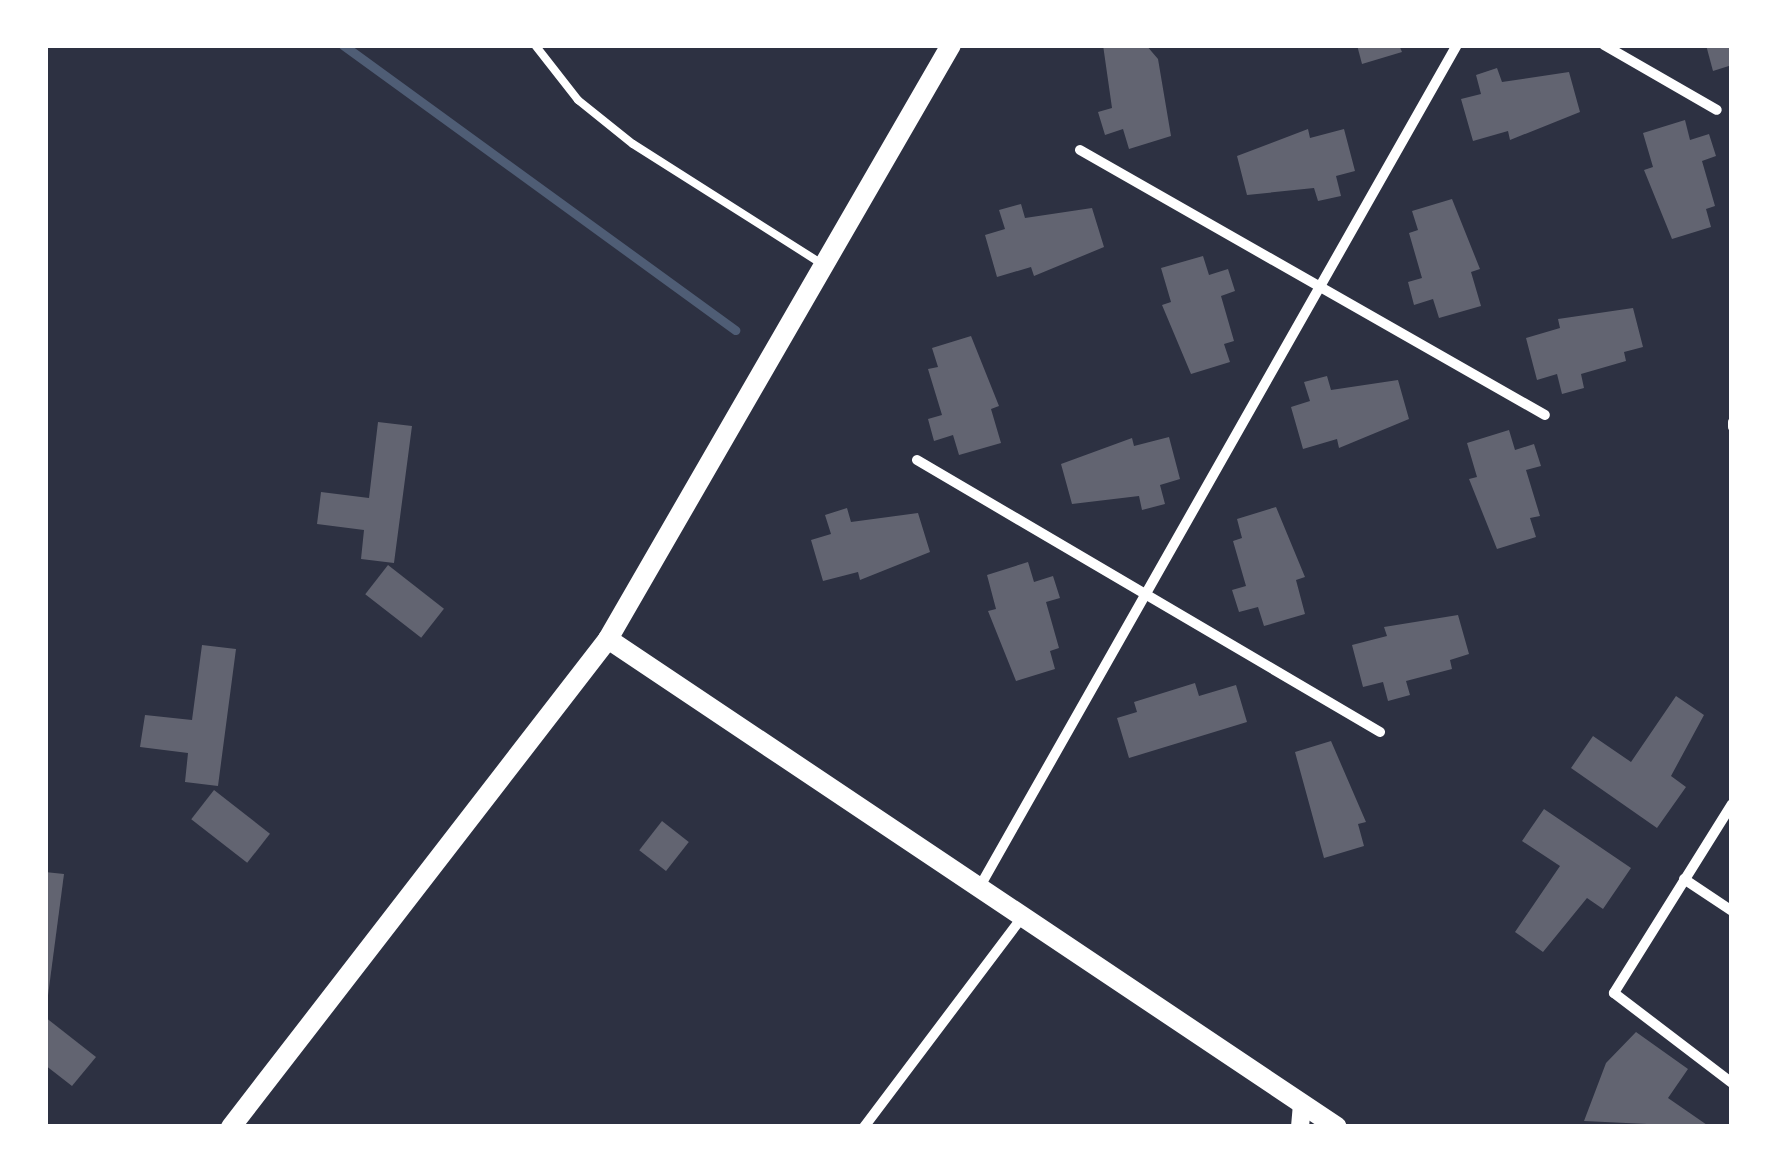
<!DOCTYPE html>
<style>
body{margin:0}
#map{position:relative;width:1777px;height:1172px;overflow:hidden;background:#2d3142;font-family:"DejaVu Sans",sans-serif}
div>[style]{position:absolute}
.stream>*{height:9px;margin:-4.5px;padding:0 4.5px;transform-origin:4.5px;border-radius:4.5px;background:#4f5d75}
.building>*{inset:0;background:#626471;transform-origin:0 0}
.service>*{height:8px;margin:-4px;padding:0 4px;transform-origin:4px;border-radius:4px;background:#fff}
.minor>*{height:10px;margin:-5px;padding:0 5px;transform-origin:5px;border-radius:5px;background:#fff}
.tertiary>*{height:18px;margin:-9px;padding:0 9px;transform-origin:9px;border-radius:9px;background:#fff}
.secondary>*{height:20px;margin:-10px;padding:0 10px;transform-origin:10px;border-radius:10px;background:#fff}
span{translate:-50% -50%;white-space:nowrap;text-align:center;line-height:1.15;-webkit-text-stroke:8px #fff;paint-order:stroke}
.frame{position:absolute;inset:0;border:48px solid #fff;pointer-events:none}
</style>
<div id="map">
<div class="stream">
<i style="left:343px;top:45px;width:485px;rotate:36deg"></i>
</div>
<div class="building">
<i style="clip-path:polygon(1103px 45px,1146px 45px,1158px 59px,1171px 136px,1129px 149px,1123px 129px,1105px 135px,1098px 112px,1112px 108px)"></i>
<i style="clip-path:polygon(1357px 45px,1399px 45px,1402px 52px,1362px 64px)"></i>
<i style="clip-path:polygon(1706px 45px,1732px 45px,1732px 65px,1713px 71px)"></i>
<i style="clip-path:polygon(1497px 68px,1502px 82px,1569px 72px,1580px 112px,1510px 140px,1508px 131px,1473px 141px,1461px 99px,1481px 94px,1476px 75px)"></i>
<i style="clip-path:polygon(1685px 120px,1690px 140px,1709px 134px,1716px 156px,1702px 161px,1715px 206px,1706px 209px,1711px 227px,1672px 239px,1644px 170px,1653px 167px,1643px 133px)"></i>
<i style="clip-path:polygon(1308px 129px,1310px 138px,1344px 129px,1355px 171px,1336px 176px,1341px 196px,1318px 201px,1314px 188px,1247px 195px,1237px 156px)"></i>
<i style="clip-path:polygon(1452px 199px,1480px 269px,1471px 272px,1481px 306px,1439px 318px,1433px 299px,1414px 305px,1408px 282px,1422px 278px,1409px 233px,1418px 230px,1412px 211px)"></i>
<i style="clip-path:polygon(1021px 204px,1025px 218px,1092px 208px,1104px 247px,1034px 276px,1031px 267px,997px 277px,985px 235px,1005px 229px,999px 210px)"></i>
<i style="clip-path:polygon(1203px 256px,1209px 275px,1228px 269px,1235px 291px,1221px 296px,1234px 341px,1224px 344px,1230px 362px,1191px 374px,1162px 305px,1171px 302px,1161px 268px)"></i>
<i style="clip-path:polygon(1633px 308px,1643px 347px,1624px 352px,1626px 361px,1581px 374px,1584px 388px,1562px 394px,1557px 374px,1537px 380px,1526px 338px,1560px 328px,1558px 319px)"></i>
<i style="clip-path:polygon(971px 336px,999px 406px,991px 409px,1001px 443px,959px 455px,953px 435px,934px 441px,928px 419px,942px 415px,928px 369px,938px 367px,932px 348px)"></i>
<i style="clip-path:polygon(1327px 376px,1331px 390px,1398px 380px,1409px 419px,1339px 448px,1337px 439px,1303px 449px,1291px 407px,1310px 401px,1304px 382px)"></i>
<i style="clip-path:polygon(378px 422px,412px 426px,394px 563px,361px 559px,364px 530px,317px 524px,321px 492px,369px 498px)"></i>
<i style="clip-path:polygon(1509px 430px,1515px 450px,1534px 444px,1541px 466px,1526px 470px,1540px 516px,1530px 518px,1536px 537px,1497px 549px,1469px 479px,1477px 477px,1467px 443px)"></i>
<i style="clip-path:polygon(1169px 437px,1180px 479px,1160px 485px,1165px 504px,1142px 510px,1139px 496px,1072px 504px,1061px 464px,1132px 438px,1134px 446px)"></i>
<i style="clip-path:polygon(1276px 507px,1305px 577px,1296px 580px,1305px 614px,1264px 626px,1258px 607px,1239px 612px,1232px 590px,1246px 586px,1233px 541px,1242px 538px,1237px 519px)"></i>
<i style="clip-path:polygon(847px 508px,851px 522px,918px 513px,930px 552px,860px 580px,858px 572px,823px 581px,811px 540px,831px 534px,825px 515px)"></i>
<i style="clip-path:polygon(1028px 562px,1034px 582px,1053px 576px,1060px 598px,1046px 602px,1059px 648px,1050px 651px,1055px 669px,1016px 681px,988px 611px,996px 609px,987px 575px)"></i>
<i style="left:388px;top:565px;width:71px;height:37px;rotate:38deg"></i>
<i style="clip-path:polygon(1458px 615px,1469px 654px,1450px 660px,1452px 669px,1406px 681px,1410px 695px,1388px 701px,1383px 682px,1363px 687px,1352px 645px,1387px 636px,1384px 627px)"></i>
<i style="clip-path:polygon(202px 645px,236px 649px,218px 786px,185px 782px,188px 753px,140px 747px,145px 715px,192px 720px)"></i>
<i style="clip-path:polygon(1195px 683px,1199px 696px,1236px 685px,1247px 722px,1129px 758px,1117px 718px,1137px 712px,1134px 702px)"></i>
<i style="clip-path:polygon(1676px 696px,1704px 715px,1671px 776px,1686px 787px,1657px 828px,1571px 768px,1593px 736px,1631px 762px)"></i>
<i style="clip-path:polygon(1331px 741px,1366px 822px,1358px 824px,1364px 846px,1324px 858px,1295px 752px)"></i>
<i style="left:214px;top:790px;width:71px;height:37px;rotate:38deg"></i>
<i style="clip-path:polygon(1544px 809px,1631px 868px,1603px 909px,1587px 898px,1543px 952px,1515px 932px,1560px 866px,1522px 841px)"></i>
<i style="left:662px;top:821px;width:34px;height:37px;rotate:38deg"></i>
<i style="clip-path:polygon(45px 872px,64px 874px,47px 1003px,45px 1003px)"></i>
<i style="clip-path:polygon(45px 1017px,96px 1057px,72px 1086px,45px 1065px)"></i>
<i style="clip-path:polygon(1636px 1032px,1688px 1069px,1668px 1098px,1710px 1127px,1584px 1121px,1606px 1063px)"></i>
</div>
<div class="service">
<i style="left:535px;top:45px;width:70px;rotate:52deg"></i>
<i style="left:578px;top:100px;width:70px;rotate:38.7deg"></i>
<i style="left:633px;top:144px;width:224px;rotate:32.4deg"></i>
<i style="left:1732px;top:422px;width:5px;rotate:90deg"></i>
</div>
<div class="minor">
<i style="left:1604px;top:45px;width:130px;rotate:29.9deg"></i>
<i style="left:1080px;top:150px;width:535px;rotate:29.68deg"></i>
<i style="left:917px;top:460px;width:537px;rotate:30.43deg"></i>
<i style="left:1732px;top:804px;width:223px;rotate:122deg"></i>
<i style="left:1614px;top:993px;width:148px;rotate:37.3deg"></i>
<i style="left:1684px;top:879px;width:58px;rotate:33.7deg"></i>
<i style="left:979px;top:888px;width:969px;rotate:-60.45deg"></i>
<i style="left:864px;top:1127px;width:259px;rotate:-53deg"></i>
</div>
<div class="tertiary">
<i style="left:1300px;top:1127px;width:21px;rotate:-85deg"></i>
</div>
<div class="secondary">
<i style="left:608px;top:639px;width:877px;rotate:33.8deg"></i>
<i style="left:231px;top:1127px;width:617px;rotate:-52.31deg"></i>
<i style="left:608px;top:639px;width:686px;rotate:-60deg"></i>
</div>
<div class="frame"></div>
</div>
